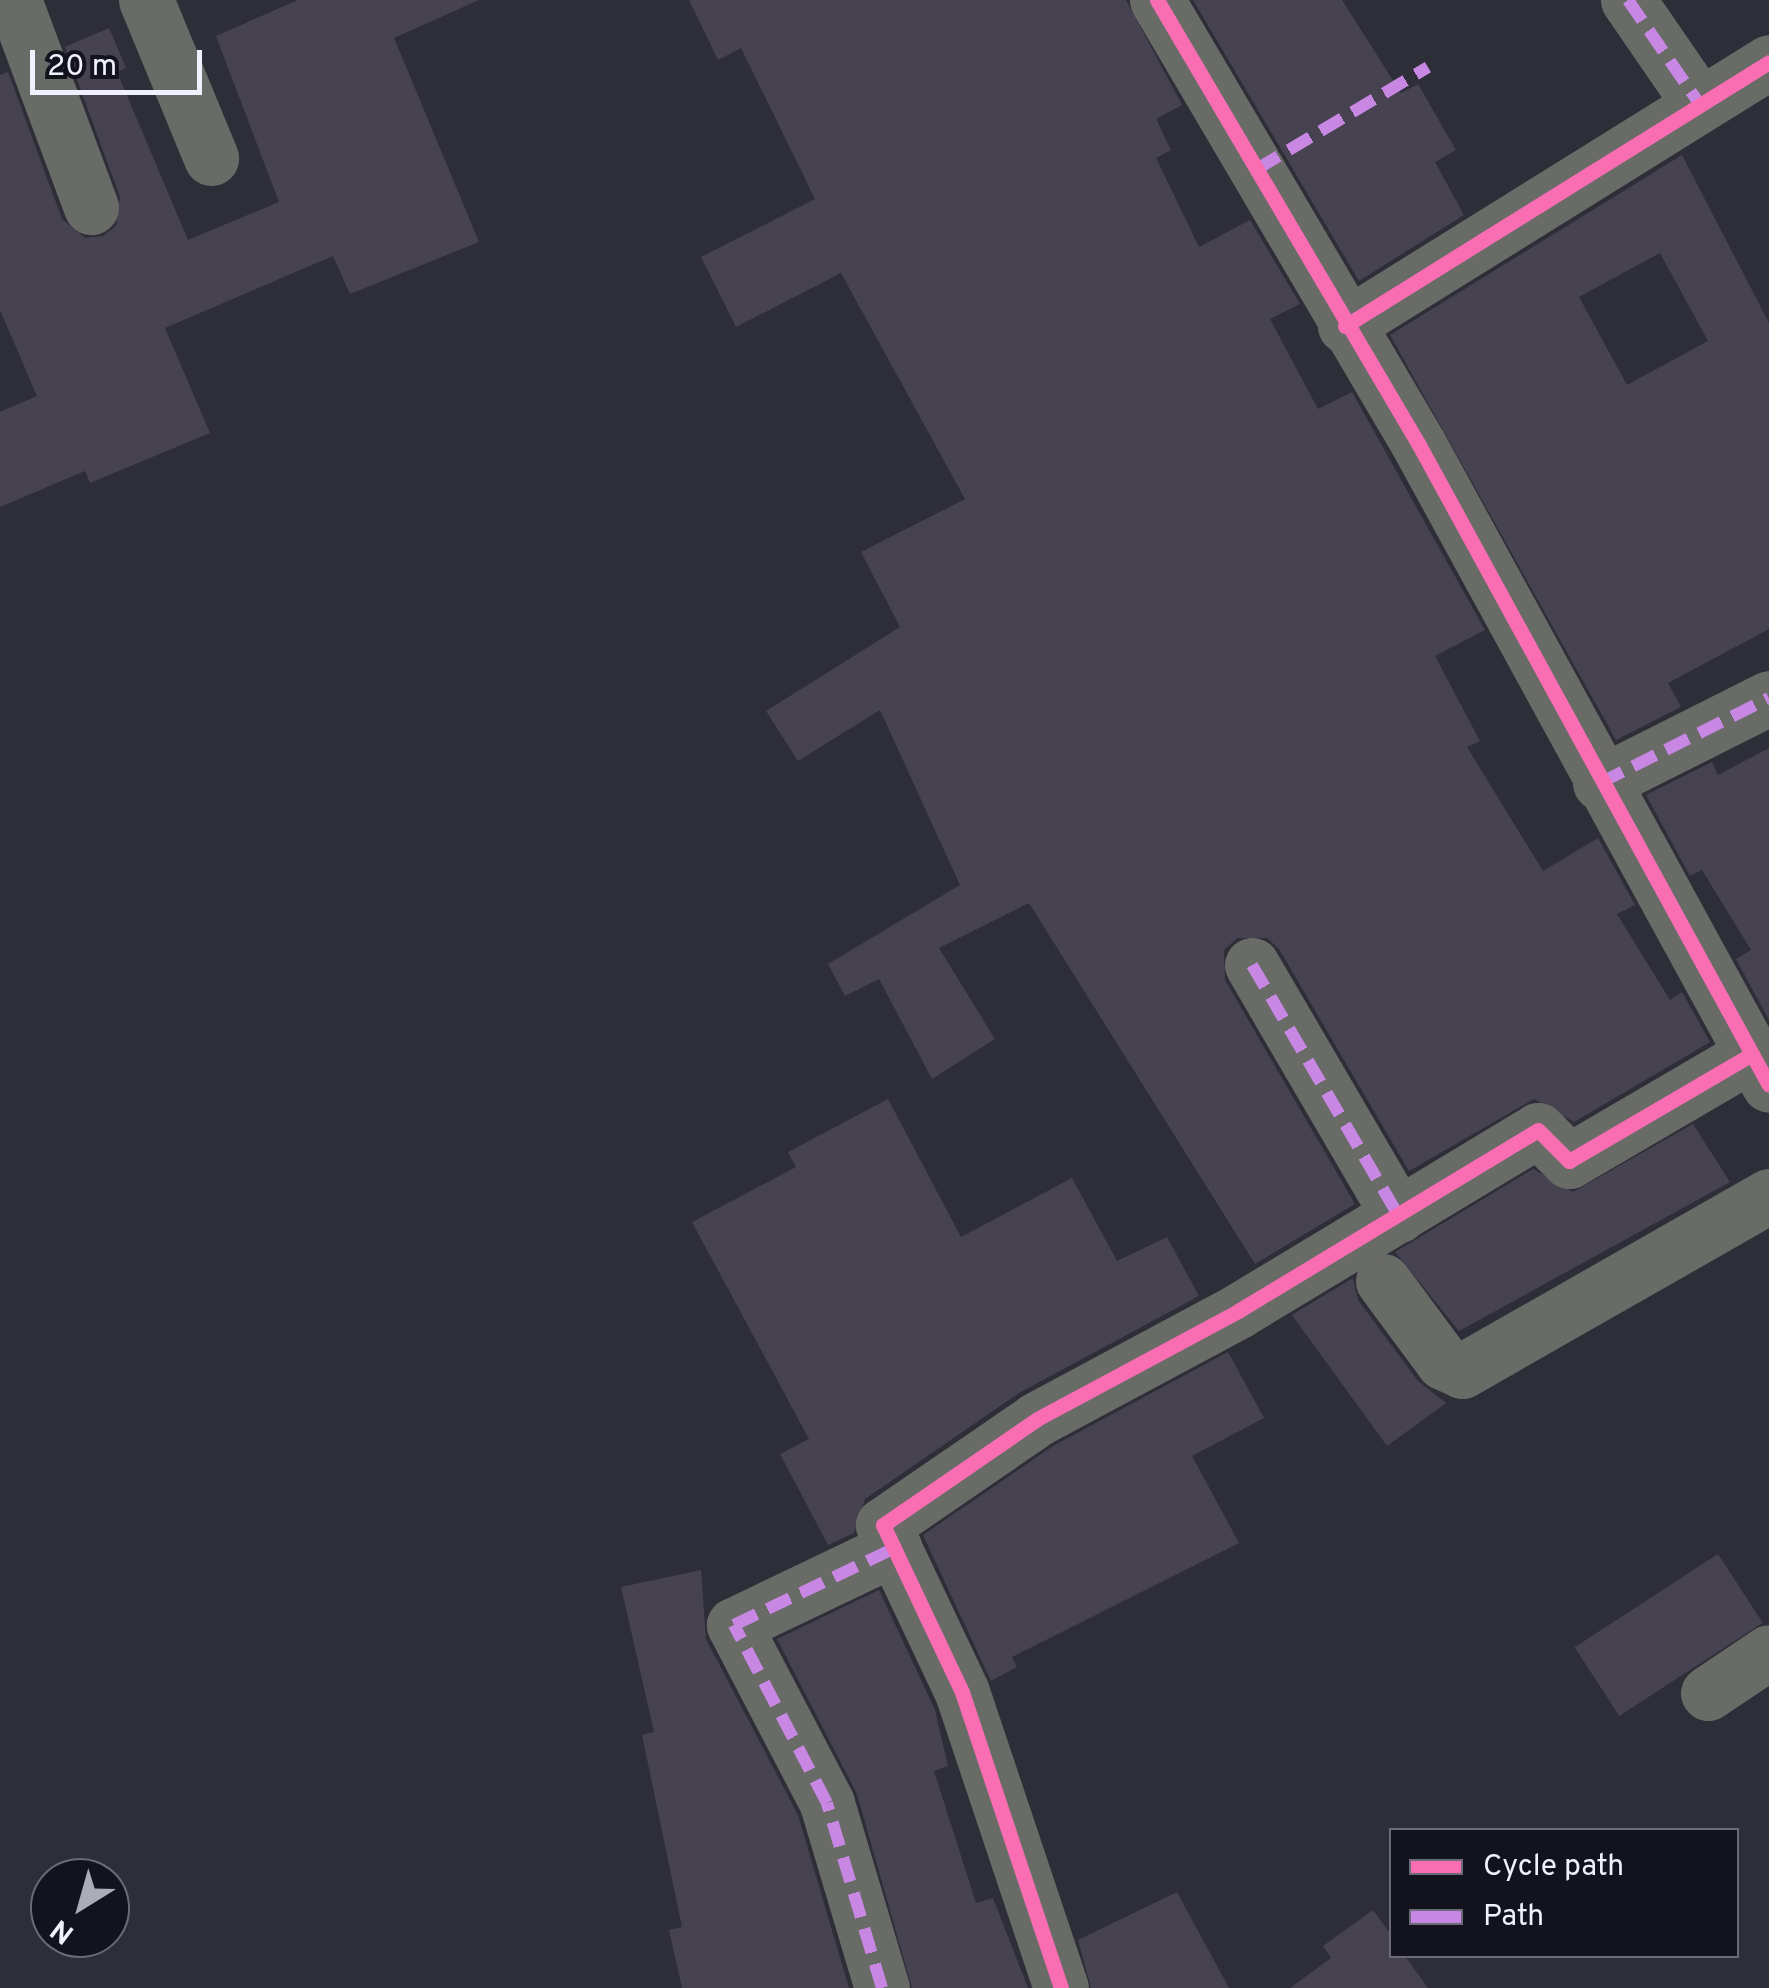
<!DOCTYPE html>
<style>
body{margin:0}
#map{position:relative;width:1769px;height:1988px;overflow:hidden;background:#2e2e39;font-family:Overpass,sans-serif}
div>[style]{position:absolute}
.building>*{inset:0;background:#464250;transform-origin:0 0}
.minor>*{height:55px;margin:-27.5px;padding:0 27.5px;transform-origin:27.5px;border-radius:27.5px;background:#696b67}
.quiet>*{height:12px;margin-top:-6px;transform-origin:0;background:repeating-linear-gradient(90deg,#c787e3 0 25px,transparent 0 37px)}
.cycleway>*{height:15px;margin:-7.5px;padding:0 7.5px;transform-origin:7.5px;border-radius:7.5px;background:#f96db3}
span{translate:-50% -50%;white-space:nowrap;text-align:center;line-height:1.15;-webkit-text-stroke:8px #13131d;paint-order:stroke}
.legend{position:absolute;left:1389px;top:1828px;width:350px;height:130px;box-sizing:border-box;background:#13131d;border:2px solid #6b6b77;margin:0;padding:12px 18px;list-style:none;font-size:30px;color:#f0f0fe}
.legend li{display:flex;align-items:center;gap:20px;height:50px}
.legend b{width:50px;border:2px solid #6b6b77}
.north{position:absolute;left:30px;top:1858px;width:100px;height:100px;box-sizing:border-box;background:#13131d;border:2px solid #6b6b77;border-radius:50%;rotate:217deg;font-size:28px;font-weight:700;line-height:40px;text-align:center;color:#f0f0fe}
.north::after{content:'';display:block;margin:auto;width:35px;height:45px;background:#acacb9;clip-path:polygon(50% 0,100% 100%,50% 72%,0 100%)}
.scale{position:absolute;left:30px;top:50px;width:172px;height:45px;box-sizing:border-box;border:5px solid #f0f0fe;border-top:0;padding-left:12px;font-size:30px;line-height:35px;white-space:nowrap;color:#f0f0fe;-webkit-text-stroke:8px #13131d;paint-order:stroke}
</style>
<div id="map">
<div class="building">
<i style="clip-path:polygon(298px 0,479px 0,394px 38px,479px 242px,350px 294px,333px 256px,165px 328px,210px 433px,90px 483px,85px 471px,0 507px,0 412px,37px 396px,0 310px,0 75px,8px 72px,62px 219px,85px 238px,103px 236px,116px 226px,120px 197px,65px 47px,109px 28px,126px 68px,117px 72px,188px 240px,279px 202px,216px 36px)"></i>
<i style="clip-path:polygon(689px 0,1126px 0,1182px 105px,1156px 119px,1171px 150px,1156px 158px,1199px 247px,1250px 220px,1300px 304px,1270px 319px,1318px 409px,1352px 392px,1485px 630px,1435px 656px,1480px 741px,1467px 747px,1543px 871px,1598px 838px,1635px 905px,1617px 914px,1670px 1000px,1682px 992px,1710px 1042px,1574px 1122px,1534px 1099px,1409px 1171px,1279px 949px,1267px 938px,1237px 938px,1224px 950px,1225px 980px,1355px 1204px,1255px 1264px,1029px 903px,939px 948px,995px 1039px,932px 1079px,879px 979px,845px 996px,828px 964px,960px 885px,880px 710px,798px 761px,766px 711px,900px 627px,861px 552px,965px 499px,841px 273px,736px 327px,701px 257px,815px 199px,741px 48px,718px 60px)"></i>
<i style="clip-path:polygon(1193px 0,1342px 0,1401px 93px,1418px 84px,1456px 150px,1435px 162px,1464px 215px,1359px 281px)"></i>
<i style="clip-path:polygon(evenodd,1682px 155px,1769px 323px,1769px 629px,1668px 683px,1681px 707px,1616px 740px,1390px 335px,1682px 155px,1660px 253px,1708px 341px,1627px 385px,1579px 297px,1660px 253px)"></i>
<i style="clip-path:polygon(1769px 748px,1769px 1020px,1736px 959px,1751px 950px,1702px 870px,1690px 876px,1646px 795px,1712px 762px,1718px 775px)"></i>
<i style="clip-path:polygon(888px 1099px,961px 1237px,1072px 1178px,1117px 1261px,1167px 1237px,1199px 1296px,1019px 1393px,865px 1499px,854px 1533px,828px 1545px,780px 1454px,809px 1439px,692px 1222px,796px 1167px,788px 1152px)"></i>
<i style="clip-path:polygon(1693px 1124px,1730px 1182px,1459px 1331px,1395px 1252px,1533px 1169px,1573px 1192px)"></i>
<i style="clip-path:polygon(1353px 1278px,1358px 1300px,1418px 1381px,1446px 1403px,1387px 1446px,1292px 1315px)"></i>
<i style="clip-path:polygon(1228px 1352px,1264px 1418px,1192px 1456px,1239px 1543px,1012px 1657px,1017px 1667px,991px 1681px,923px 1535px,1053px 1446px)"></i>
<i style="left:1718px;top:1554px;width:82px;height:171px;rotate:57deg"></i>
<i style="clip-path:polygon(701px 1570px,706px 1639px,798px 1815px,849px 1988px,682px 1988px,669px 1930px,682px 1927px,642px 1735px,654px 1732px,621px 1587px)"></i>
<i style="clip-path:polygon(879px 1590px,935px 1710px,948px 1766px,934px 1771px,976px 1903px,993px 1898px,1028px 1988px,912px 1988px,857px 1794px,777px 1639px)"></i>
<i style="clip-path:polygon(1177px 1892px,1229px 1988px,1091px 1988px,1078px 1940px)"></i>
<i style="clip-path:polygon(1373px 1910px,1392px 1936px,1392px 1956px,1405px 1956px,1428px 1988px,1290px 1988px,1331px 1958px,1323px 1946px)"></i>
</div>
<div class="minor">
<i style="left:14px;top:0;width:221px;rotate:69.6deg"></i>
<i style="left:146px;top:0;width:171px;rotate:67.6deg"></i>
<i style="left:1157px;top:0;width:516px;rotate:59.51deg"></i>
<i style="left:1419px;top:445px;width:729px;rotate:61.33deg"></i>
<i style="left:1628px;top:0;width:124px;rotate:55.5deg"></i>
<i style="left:1345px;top:326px;width:499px;rotate:-31.9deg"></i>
<i style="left:1600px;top:783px;width:189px;rotate:-26.7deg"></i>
<i style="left:1252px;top:965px;width:290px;rotate:59.7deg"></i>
<i style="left:1383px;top:1281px;width:101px;rotate:53.5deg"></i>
<i style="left:1443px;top:1362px;width:21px;rotate:25deg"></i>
<i style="left:1462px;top:1371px;width:353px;rotate:-29.7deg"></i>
<i style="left:1708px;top:1693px;width:73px;rotate:-33.9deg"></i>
<i style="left:882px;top:1988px;width:193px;rotate:-106.6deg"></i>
<i style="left:827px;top:1803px;width:201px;rotate:-117.6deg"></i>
<i style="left:734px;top:1625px;width:178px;rotate:-25.6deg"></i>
<i style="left:1061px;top:1988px;width:312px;rotate:-108.5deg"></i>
<i style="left:962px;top:1692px;width:185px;rotate:-115.3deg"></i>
<i style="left:883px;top:1525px;width:187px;rotate:-34.5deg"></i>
<i style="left:1037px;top:1419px;width:228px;rotate:-28.2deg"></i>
<i style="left:1238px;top:1311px;width:350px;rotate:-31.1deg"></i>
<i style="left:1538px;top:1130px;width:44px;rotate:45deg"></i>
<i style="left:1569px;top:1161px;width:212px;rotate:-30.3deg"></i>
</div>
<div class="quiet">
<i style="left:1628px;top:0;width:124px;rotate:55.5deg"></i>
<i style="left:1257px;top:169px;width:199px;rotate:-30.8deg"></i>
<i style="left:1600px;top:783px;width:189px;rotate:-26.7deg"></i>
<i style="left:1252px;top:965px;width:290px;rotate:59.7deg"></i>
<i style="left:882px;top:1988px;width:193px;rotate:-106.6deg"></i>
<i style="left:827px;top:1803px;width:201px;rotate:-117.6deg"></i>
<i style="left:734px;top:1625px;width:178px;rotate:-25.6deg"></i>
</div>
<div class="cycleway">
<i style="left:1157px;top:0;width:516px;rotate:59.51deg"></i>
<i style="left:1419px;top:445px;width:729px;rotate:61.33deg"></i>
<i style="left:1345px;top:326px;width:499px;rotate:-31.9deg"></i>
<i style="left:1061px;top:1988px;width:312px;rotate:-108.5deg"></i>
<i style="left:962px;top:1692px;width:185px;rotate:-115.3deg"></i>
<i style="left:883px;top:1525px;width:187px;rotate:-34.5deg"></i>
<i style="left:1037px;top:1419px;width:228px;rotate:-28.2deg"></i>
<i style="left:1238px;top:1311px;width:350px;rotate:-31.1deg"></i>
<i style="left:1538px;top:1130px;width:44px;rotate:45deg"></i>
<i style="left:1569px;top:1161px;width:212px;rotate:-30.3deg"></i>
</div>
<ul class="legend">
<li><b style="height:12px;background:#f96db3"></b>Cycle path</li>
<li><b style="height:12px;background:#c787e3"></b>Path</li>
</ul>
<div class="north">N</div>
<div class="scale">20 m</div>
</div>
